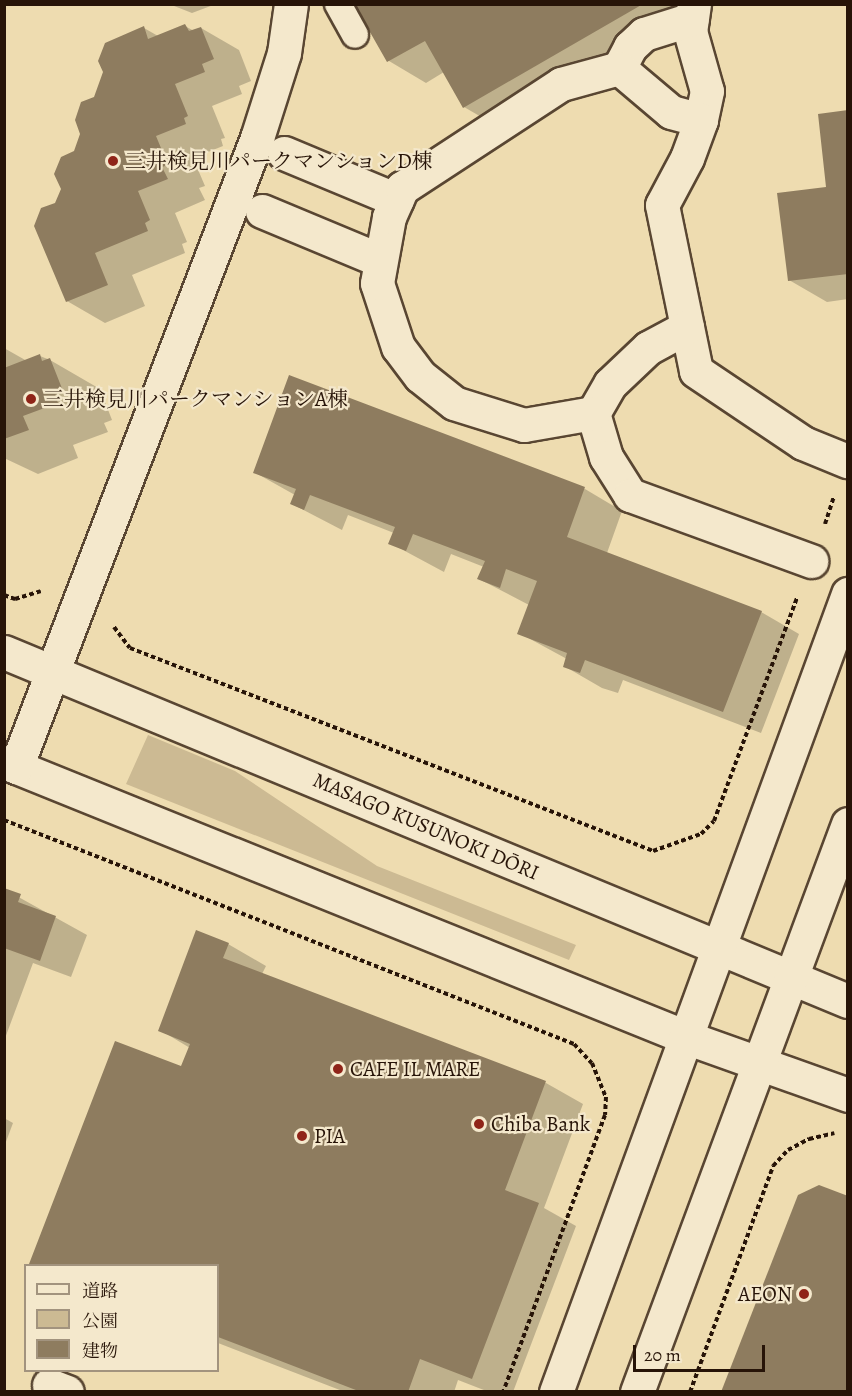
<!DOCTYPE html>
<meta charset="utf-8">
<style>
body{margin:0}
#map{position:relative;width:852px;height:1396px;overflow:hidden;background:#eedcb0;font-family:Alegreya,"Noto Serif JP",serif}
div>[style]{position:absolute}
.green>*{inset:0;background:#ccba93}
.shadow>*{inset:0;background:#0003}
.building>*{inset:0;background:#8e7c5f}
.path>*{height:4px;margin-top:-2px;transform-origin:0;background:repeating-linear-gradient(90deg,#271408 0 4.5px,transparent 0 7.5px)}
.roads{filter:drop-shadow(2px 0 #594632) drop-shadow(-2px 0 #594632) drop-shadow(0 2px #594632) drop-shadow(0 -2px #594632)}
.lane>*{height:26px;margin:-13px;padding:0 13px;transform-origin:13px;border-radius:13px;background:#f4e8cc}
.street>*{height:33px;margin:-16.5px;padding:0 16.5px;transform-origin:16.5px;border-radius:16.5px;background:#f4e8cc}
.secondary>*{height:33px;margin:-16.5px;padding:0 16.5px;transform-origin:16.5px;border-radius:16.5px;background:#f4e8cc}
.dots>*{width:16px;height:16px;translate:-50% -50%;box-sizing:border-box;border:3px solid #f4e8cc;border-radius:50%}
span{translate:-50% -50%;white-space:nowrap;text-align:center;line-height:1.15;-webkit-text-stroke:4.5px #f4e8cc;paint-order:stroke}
.poi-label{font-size:21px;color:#271408}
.left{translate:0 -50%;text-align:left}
.right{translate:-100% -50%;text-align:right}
.street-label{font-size:21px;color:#271408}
.frame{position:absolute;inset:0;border:6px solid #271408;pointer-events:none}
.legend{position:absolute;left:24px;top:1264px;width:195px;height:108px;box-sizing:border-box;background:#f4e8cc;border:2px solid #a2937e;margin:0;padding:8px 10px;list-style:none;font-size:18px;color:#271408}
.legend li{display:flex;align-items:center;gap:12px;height:30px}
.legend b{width:30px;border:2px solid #a2937e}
.scale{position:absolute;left:633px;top:1345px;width:132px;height:27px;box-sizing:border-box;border:3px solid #271408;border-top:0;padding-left:8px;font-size:18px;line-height:21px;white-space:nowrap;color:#271408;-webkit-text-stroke:4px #f4e8cc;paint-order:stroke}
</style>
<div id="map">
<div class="green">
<i style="clip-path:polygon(148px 735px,235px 771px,377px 866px,576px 945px,569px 960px,126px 784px)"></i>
</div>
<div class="shadow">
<i style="clip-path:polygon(169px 4px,216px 4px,192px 13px)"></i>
<i style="clip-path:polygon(356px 4px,718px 4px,502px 129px,464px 107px,444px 72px,426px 83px,389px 61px)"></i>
<i style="clip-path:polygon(185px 26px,194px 31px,201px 28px,239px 50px,251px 81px,239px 86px,242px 94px,212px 106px,225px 138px,221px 139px,223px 146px,193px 158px,205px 186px,199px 188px,205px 200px,175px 213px,187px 242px,182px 244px,185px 253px,132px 275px,145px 306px,105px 323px,67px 301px,56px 204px,95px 98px,144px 28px,158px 36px)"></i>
<i style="clip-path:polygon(848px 112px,848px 299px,827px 302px,789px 280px,828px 189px)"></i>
<i style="clip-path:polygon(4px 348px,27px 361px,40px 356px,50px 360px,100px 389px,112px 420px,104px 423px,108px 432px,73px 445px,78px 458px,38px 474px,4px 458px)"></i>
<i style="clip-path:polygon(290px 377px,585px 489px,622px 511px,607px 553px,761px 612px,799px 634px,761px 733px,623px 680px,618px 693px,602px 688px,564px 666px,567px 659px,519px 633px,529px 605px,479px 579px,484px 567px,451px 554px,444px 572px,390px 543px,394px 533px,348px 515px,342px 530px,292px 504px,295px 495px,254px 472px)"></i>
<i style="clip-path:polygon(4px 889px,87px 935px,71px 977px,33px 963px,4px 1041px)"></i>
<i style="clip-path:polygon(228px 944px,266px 966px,262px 974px,546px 1083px,583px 1104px,544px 1208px,576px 1226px,513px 1392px,489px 1392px,458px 1380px,454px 1392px,345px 1392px,218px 1343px,218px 1266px,31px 1264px,182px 1068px,190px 1048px,160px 1030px)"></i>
<i style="clip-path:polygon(4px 1118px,13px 1123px,4px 1147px)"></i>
</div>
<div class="building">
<i style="clip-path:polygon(354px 4px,643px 4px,463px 108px,425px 41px,387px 62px)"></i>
<i style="clip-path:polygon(185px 24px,189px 31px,201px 27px,214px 59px,202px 64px,205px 72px,175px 84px,188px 116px,184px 118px,186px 124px,156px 136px,168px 165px,162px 167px,168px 179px,138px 191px,150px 220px,145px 223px,148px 231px,95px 253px,108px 285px,66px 302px,34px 226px,41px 208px,55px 203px,61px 189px,54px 174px,61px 157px,74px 151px,80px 134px,75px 120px,81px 102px,94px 97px,103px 72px,98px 61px,105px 43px,144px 26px,148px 39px)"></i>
<i style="clip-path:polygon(848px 110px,848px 274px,788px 281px,777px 193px,826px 187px,818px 114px)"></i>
<i style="clip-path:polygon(40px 354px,42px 361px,50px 358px,63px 391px,55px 395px,58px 403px,23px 416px,29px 430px,4px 439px,4px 368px)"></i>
<i style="clip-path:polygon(289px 375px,585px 487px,567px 537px,762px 611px,723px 712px,585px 660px,580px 673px,563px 667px,567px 653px,517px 634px,537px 581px,506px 569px,500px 588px,477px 579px,485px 561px,413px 534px,406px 551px,388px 544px,395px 527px,310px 495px,304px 510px,290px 504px,296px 489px,253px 473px)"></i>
<i style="clip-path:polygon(4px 888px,21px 894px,18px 902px,56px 916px,40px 961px,4px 948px)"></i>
<i style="clip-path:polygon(196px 930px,229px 943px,223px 958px,546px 1081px,505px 1190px,539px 1203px,472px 1379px,420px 1359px,408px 1392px,361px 1392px,218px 1337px,218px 1266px,29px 1264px,115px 1041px,181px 1066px,190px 1044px,158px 1031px)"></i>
<i style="clip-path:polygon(819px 1185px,848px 1196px,848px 1392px,721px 1392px,798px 1195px)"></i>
</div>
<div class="path">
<i style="left:825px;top:524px;width:28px;rotate:-72deg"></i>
<i style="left:4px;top:595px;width:12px;rotate:20deg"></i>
<i style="left:15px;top:599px;width:27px;rotate:-17deg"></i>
<i style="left:114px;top:627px;width:26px;rotate:53deg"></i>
<i style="left:130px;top:648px;width:561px;rotate:21.21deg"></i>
<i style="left:653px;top:851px;width:51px;rotate:-19.5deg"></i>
<i style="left:701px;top:834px;width:18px;rotate:-45deg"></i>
<i style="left:714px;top:821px;width:238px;rotate:-69.6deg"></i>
<i style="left:4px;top:820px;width:612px;rotate:21.45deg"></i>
<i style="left:574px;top:1044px;width:26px;rotate:47deg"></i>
<i style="left:592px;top:1063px;width:37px;rotate:68deg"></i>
<i style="left:606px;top:1097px;width:18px;rotate:93deg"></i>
<i style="left:605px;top:1115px;width:295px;rotate:110.2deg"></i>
<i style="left:690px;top:1392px;width:241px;rotate:-69.8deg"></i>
<i style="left:773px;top:1166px;width:22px;rotate:-47deg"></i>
<i style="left:788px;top:1150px;width:24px;rotate:-28deg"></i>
<i style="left:809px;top:1139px;width:26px;rotate:-13deg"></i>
</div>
<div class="roads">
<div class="lane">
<i style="left:338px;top:4px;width:35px;rotate:61deg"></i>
</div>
<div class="street">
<i style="left:694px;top:4px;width:27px;rotate:98deg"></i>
<i style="left:690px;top:31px;width:62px;rotate:74.2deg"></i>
<i style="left:707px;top:91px;width:30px;rotate:102deg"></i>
<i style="left:701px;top:120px;width:40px;rotate:110.2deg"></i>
<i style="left:687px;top:158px;width:53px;rotate:118deg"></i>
<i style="left:662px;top:205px;width:169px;rotate:78.4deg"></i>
<i style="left:696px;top:371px;width:129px;rotate:33.9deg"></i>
<i style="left:803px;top:443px;width:48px;rotate:22.2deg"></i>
<i style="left:619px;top:68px;width:24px;rotate:-62deg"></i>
<i style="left:630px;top:47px;width:19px;rotate:-43deg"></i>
<i style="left:644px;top:34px;width:50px;rotate:-17.4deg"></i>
<i style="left:284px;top:153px;width:122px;rotate:22.6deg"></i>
<i style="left:262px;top:211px;width:128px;rotate:22.6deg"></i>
<i style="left:687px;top:327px;width:44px;rotate:151.7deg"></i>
<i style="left:648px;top:348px;width:52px;rotate:136.5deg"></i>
<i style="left:610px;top:384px;width:34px;rotate:120deg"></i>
<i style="left:593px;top:413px;width:46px;rotate:73.5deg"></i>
<i style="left:606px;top:457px;width:45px;rotate:57.7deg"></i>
<i style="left:630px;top:495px;width:193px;rotate:20deg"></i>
<i style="left:593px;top:413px;width:70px;rotate:170.1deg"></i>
<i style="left:524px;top:425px;width:73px;rotate:-162.6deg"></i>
<i style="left:454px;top:403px;width:43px;rotate:-141.5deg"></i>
<i style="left:420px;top:376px;width:36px;rotate:-127deg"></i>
<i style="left:398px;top:347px;width:67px;rotate:-108.2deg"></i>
<i style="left:377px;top:283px;width:67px;rotate:-79.7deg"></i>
<i style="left:389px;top:217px;width:32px;rotate:-66deg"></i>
<i style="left:402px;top:188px;width:190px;rotate:-33.2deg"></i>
<i style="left:561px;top:84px;width:60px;rotate:-15.4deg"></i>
<i style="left:619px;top:68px;width:68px;rotate:40.2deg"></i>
<i style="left:671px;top:112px;width:31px;rotate:15deg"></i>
<i style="left:49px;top:1385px;width:19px;rotate:21deg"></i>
</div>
<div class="secondary">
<i style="left:4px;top:652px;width:913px;rotate:22.47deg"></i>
<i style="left:4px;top:762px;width:738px;rotate:21.97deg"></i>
<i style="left:688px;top:1038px;width:170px;rotate:19.6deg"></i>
<i style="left:16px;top:767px;width:674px;rotate:-69.04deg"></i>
<i style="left:257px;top:138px;width:89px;rotate:-72.4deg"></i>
<i style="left:284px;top:53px;width:49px;rotate:-81.9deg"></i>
<i style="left:556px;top:1392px;width:850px;rotate:-69.9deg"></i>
<i style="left:637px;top:1392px;width:606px;rotate:-69.62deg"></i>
</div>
</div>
<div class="dots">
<i style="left:113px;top:161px;background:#8f2418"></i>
<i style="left:31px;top:399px;background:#8f2418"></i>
<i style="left:338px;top:1069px;background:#8f2418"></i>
<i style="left:479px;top:1124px;background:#8f2418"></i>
<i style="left:302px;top:1136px;background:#8f2418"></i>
<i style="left:804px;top:1294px;background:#8f2418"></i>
</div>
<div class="poi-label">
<span class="left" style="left:125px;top:161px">三井検見川パークマンションD棟</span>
<span class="left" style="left:43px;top:399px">三井検見川パークマンションA棟</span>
<span class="left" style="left:350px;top:1069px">CAFE IL MARE</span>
<span class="left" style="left:491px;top:1124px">Chiba Bank</span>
<span class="left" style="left:314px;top:1136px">PIA</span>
<span class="right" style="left:792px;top:1294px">AEON</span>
</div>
<div class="street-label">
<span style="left:426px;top:826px;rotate:23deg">MASAGO KUSUNOKI DŌRI</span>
</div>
<div class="frame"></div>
<ul class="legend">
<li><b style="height:8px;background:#f4e8cc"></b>道路</li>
<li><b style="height:16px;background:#ccba93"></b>公園</li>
<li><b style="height:16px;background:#8e7c5f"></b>建物</li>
</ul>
<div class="scale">20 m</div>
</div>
